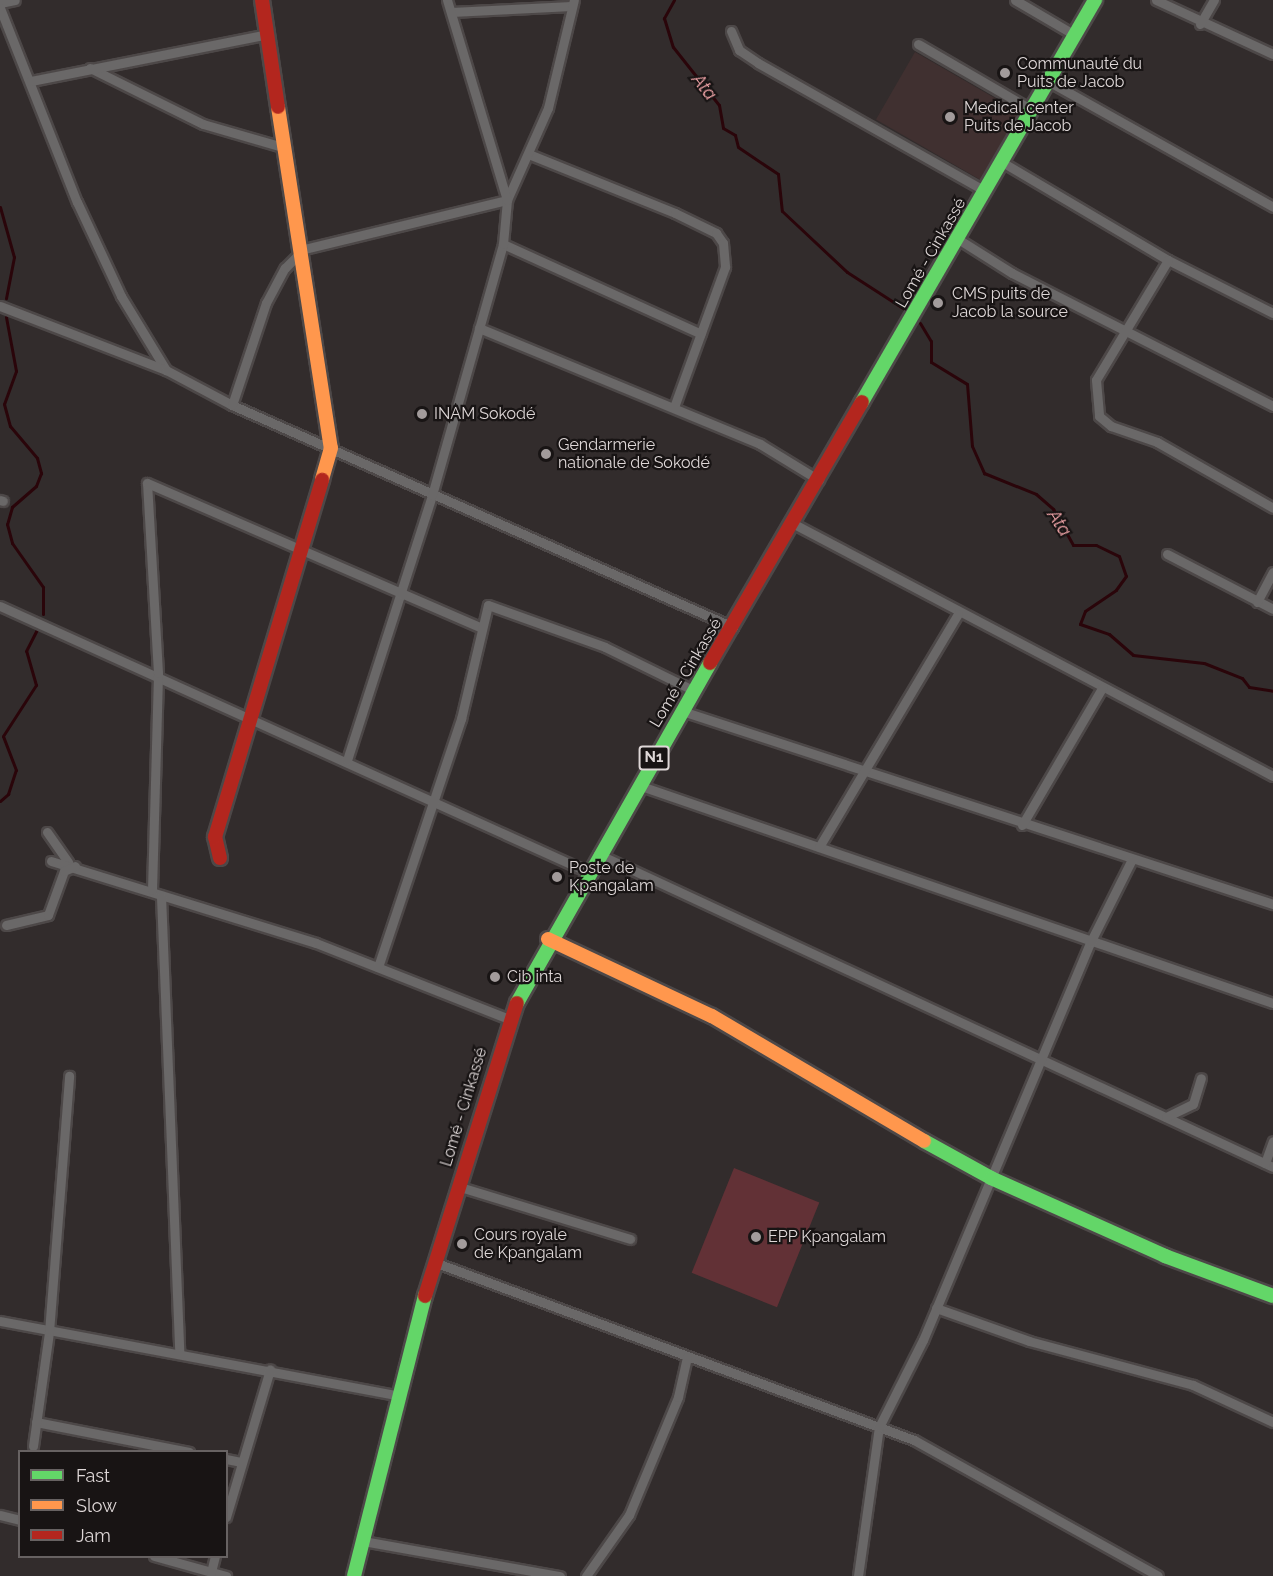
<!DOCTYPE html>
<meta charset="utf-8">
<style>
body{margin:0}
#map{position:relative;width:1273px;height:1576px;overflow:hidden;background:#322c2c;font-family:Raleway,sans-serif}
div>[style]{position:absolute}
.built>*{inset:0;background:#403030;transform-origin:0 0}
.green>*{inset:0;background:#623136;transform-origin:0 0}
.stream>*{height:3px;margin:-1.5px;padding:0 1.5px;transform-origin:1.5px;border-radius:1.5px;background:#2a050a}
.roads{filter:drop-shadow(2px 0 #4d4848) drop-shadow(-2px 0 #4d4848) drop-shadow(0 2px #4d4848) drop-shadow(0 -2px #4d4848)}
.street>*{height:9px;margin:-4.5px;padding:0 4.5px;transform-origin:4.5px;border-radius:4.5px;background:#6a6868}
.fast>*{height:14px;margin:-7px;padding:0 7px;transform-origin:7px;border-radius:7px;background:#63d668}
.slow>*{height:14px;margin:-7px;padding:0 7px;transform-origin:7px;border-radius:7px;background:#ff974d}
.jam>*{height:14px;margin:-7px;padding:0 7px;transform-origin:7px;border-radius:7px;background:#b3261e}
.dots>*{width:16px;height:16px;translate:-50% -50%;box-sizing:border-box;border:3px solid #181414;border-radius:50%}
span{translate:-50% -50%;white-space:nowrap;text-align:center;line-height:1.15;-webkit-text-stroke:4.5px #181414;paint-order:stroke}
.shield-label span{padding:2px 4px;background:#181414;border:2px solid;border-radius:4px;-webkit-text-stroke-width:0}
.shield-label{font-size:15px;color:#ded7d7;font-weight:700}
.poi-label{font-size:16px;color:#ded7d7}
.left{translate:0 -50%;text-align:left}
.street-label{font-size:16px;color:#ded7d7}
.water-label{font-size:18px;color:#f8a9ad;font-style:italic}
.legend{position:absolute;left:18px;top:1450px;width:210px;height:108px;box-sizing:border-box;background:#181414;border:2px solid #676262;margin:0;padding:8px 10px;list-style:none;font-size:18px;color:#ded7d7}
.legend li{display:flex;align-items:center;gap:12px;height:30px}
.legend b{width:30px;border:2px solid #676262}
</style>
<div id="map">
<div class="built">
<i style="left:915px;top:52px;width:125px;height:78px;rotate:30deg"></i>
</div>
<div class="green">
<i style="left:734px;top:1168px;width:92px;height:113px;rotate:22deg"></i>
</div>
<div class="stream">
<i style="left:674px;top:0;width:21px;rotate:119deg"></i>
<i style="left:664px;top:18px;width:30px;rotate:73deg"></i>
<i style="left:673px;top:47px;width:74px;rotate:51.6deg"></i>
<i style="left:719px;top:105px;width:23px;rotate:80deg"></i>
<i style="left:723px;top:128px;width:14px;rotate:30deg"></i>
<i style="left:735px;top:135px;width:12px;rotate:76deg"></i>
<i style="left:738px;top:147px;width:48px;rotate:34deg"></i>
<i style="left:778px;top:174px;width:37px;rotate:84deg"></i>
<i style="left:782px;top:211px;width:89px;rotate:43.2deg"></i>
<i style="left:847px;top:272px;width:70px;rotate:32.8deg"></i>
<i style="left:0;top:207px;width:52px;rotate:74.4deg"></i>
<i style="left:14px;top:257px;width:42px;rotate:101deg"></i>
<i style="left:6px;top:317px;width:55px;rotate:79.5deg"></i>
<i style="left:16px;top:371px;width:35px;rotate:110deg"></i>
<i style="left:4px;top:404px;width:23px;rotate:75deg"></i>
<i style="left:10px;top:426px;width:42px;rotate:49.8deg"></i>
<i style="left:37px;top:458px;width:16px;rotate:75deg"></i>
<i style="left:41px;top:473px;width:14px;rotate:111deg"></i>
<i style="left:36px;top:486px;width:32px;rotate:139deg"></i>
<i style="left:12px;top:507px;width:18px;rotate:106deg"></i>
<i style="left:7px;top:524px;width:20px;rotate:75deg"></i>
<i style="left:12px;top:543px;width:54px;rotate:54.8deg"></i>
<i style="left:43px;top:587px;width:27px;rotate:90deg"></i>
<i style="left:920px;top:323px;width:21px;rotate:59deg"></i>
<i style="left:931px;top:341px;width:21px;rotate:90deg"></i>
<i style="left:931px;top:362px;width:42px;rotate:31.4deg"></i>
<i style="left:967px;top:384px;width:62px;rotate:85.4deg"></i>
<i style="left:972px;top:446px;width:30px;rotate:66deg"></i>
<i style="left:984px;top:473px;width:56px;rotate:22deg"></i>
<i style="left:1036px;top:494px;width:23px;rotate:41deg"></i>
<i style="left:1053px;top:509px;width:41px;rotate:60.9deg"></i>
<i style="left:1073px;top:545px;width:23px"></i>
<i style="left:1096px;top:545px;width:25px;rotate:26deg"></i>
<i style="left:1119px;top:556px;width:21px;rotate:71deg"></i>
<i style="left:1126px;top:576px;width:17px;rotate:126deg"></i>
<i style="left:1116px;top:590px;width:37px;rotate:146deg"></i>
<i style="left:1085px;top:611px;width:14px;rotate:111deg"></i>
<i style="left:1080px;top:624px;width:31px;rotate:19deg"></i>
<i style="left:1109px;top:634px;width:32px;rotate:41deg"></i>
<i style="left:1133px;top:655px;width:71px;rotate:6.4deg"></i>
<i style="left:1204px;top:663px;width:41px;rotate:21.5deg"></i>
<i style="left:1242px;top:678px;width:11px;rotate:52deg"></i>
<i style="left:1249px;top:687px;width:24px;rotate:9deg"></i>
<i style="left:0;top:801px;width:11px;rotate:-41deg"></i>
<i style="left:8px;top:794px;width:25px;rotate:-72deg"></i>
<i style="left:16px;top:770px;width:36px;rotate:-111deg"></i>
<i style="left:3px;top:736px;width:61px;rotate:-57.1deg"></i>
<i style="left:36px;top:685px;width:35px;rotate:-106deg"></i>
<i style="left:26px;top:651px;width:25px;rotate:-63deg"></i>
</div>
<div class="roads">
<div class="street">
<i style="left:1015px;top:0;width:69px;rotate:30.3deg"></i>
<i style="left:1156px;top:0;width:129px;rotate:24.8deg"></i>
<i style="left:0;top:3px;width:15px;rotate:-11deg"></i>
<i style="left:0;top:8px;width:209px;rotate:68.4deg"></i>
<i style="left:77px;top:202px;width:104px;rotate:64.9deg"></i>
<i style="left:121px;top:296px;width:87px;rotate:58.7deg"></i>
<i style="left:451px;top:12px;width:121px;rotate:-2.8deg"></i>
<i style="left:1200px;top:24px;width:28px;rotate:-60deg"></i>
<i style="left:731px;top:31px;width:21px;rotate:67deg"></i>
<i style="left:739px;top:50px;width:23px;rotate:34deg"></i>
<i style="left:758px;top:63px;width:261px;rotate:29.4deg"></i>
<i style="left:918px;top:44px;width:132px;rotate:30.1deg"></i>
<i style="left:90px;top:68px;width:126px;rotate:26.4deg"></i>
<i style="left:203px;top:124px;width:86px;rotate:16.1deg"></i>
<i style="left:31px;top:81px;width:242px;rotate:-11.2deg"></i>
<i style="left:1048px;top:81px;width:258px;rotate:29.2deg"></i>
<i style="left:531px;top:155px;width:155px;rotate:21.9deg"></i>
<i style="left:675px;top:213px;width:46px;rotate:26deg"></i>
<i style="left:716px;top:233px;width:12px;rotate:55deg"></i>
<i style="left:723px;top:243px;width:24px;rotate:85deg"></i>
<i style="left:725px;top:267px;width:149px;rotate:110deg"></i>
<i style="left:1002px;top:162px;width:193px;rotate:30.6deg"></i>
<i style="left:1168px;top:260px;width:118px;rotate:26.8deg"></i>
<i style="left:958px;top:239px;width:64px;rotate:32.2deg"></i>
<i style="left:1012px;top:273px;width:293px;rotate:27deg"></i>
<i style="left:503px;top:244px;width:217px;rotate:24.4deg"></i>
<i style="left:1168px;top:260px;width:140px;rotate:121deg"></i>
<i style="left:1096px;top:380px;width:36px;rotate:85deg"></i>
<i style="left:1099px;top:416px;width:16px;rotate:40deg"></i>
<i style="left:1111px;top:426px;width:49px;rotate:19.2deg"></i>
<i style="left:1157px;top:442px;width:133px;rotate:29.6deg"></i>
<i style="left:0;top:306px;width:178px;rotate:21.1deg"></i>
<i style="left:166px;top:370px;width:75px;rotate:27.9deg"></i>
<i style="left:232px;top:405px;width:548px;rotate:23.9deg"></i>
<i style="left:479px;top:328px;width:304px;rotate:22.4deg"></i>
<i style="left:760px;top:444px;width:69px;rotate:31.4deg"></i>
<i style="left:232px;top:405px;width:108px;rotate:-71.6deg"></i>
<i style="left:266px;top:303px;width:40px;rotate:-62deg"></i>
<i style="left:285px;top:268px;width:27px;rotate:-45deg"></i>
<i style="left:304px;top:249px;width:209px;rotate:-13.6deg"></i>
<i style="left:507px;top:200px;width:101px;rotate:-66deg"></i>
<i style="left:548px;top:108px;width:111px;rotate:-76.5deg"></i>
<i style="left:0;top:500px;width:3px;rotate:18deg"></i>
<i style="left:794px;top:524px;width:541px;rotate:27.75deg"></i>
<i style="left:1167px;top:554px;width:119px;rotate:27.4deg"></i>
<i style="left:1257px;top:602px;width:34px;rotate:-62deg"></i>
<i style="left:0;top:606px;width:643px;rotate:24.33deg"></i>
<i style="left:682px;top:711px;width:622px;rotate:18.09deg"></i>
<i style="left:347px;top:760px;width:278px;rotate:-72.2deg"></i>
<i style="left:432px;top:495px;width:261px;rotate:-74.2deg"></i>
<i style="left:503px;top:244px;width:44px;rotate:-84.8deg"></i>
<i style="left:507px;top:200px;width:209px;rotate:-106.7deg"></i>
<i style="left:638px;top:785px;width:671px;rotate:18.95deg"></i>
<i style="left:1022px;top:825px;width:159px;rotate:-59.7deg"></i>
<i style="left:47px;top:832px;width:37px;rotate:55deg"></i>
<i style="left:819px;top:847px;width:271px;rotate:-59.2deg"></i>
<i style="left:598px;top:854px;width:744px;rotate:24.88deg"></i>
<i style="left:51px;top:861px;width:277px;rotate:17.2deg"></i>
<i style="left:316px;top:943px;width:207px;rotate:21.5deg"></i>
<i style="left:152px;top:890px;width:217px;rotate:-88.4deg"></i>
<i style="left:158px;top:673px;width:190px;rotate:-93.3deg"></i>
<i style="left:147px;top:483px;width:362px;rotate:23.4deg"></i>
<i style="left:161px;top:896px;width:457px;rotate:87.7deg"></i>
<i style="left:6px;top:925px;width:43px;rotate:-13.4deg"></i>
<i style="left:48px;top:915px;width:47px;rotate:-70deg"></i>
<i style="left:64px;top:871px;width:12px;rotate:-24deg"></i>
<i style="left:378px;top:967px;width:262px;rotate:-71.5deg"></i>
<i style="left:461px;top:719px;width:117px;rotate:-76.7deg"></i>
<i style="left:488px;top:605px;width:124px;rotate:19.7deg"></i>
<i style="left:605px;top:647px;width:100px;rotate:26.1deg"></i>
<i style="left:1166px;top:1117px;width:30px;rotate:-26deg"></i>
<i style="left:1193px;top:1104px;width:27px;rotate:-73deg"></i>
<i style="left:1265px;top:1163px;width:23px;rotate:-70deg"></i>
<i style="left:457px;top:1186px;width:181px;rotate:17deg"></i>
<i style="left:434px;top:1262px;width:512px;rotate:20.35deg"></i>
<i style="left:914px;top:1440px;width:279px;rotate:29.1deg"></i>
<i style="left:936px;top:1308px;width:99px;rotate:19.5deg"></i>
<i style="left:1029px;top:1341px;width:170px;rotate:15deg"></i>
<i style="left:1193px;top:1385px;width:88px;rotate:24.8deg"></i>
<i style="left:0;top:1321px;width:408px;rotate:10.6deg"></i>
<i style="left:36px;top:1422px;width:156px;rotate:11.1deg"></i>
<i style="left:33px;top:1446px;width:115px;rotate:-82deg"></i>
<i style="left:49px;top:1332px;width:257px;rotate:-85.5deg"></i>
<i style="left:226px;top:1459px;width:16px;rotate:11deg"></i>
<i style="left:0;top:1515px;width:21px;rotate:14deg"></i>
<i style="left:226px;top:1517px;width:154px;rotate:-73.4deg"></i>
<i style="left:363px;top:1541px;width:200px;rotate:10.1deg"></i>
<i style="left:154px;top:1556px;width:75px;rotate:15.5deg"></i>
<i style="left:211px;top:1572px;width:16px;rotate:-76deg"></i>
<i style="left:586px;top:1576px;width:75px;rotate:-54.8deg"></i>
<i style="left:629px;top:1515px;width:128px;rotate:-67.4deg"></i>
<i style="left:678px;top:1397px;width:41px;rotate:-77.3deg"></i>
<i style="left:858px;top:1576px;width:150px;rotate:-82deg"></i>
<i style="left:879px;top:1427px;width:97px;rotate:-63.2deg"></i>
<i style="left:923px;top:1340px;width:431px;rotate:-67.2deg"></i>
<i style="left:1090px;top:943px;width:92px;rotate:-63.4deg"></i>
</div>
<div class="fast">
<i style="left:862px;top:402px;width:465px;rotate:-59.9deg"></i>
<i style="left:517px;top:1003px;width:391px;rotate:-60.4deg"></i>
<i style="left:924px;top:1141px;width:77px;rotate:28.9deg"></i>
<i style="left:991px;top:1178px;width:191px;rotate:24.1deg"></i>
<i style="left:1165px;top:1256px;width:115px;rotate:20.3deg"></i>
<i style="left:354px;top:1576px;width:289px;rotate:-75.8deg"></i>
</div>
<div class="slow">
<i style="left:278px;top:107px;width:345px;rotate:81.2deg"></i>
<i style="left:331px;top:448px;width:33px;rotate:106deg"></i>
<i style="left:548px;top:939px;width:181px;rotate:25.2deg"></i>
<i style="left:712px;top:1016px;width:246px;rotate:30.5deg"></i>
</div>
<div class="jam">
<i style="left:262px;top:0;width:108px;rotate:81.5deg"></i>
<i style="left:710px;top:663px;width:302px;rotate:-59.8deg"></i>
<i style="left:220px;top:858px;width:22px;rotate:-103deg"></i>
<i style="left:215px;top:837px;width:373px;rotate:-73.3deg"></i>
<i style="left:425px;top:1296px;width:307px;rotate:-72.6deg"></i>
</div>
</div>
<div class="dots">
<i style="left:1005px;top:73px;background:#a29b9b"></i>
<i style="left:950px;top:117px;background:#a29b9b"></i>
<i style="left:938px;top:303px;background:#a29b9b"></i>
<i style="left:422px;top:414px;background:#a29b9b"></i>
<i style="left:546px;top:454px;background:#a29b9b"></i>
<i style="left:557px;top:877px;background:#a29b9b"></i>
<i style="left:495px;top:977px;background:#a29b9b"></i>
<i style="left:756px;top:1237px;background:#a29b9b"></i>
<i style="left:462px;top:1244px;background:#a29b9b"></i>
</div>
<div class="shield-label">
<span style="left:654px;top:758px">N1</span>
</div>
<div class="poi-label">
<span class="left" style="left:1017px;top:73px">Communauté du<br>Puits de Jacob</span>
<span class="left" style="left:964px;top:117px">Medical center<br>Puits de Jacob</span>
<span class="left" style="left:952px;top:303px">CMS puits de<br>Jacob la source</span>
<span class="left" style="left:434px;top:414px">INAM Sokodé</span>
<span class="left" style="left:558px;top:454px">Gendarmerie<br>nationale de Sokodé</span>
<span class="left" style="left:569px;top:877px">Poste de<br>Kpangalam</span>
<span class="left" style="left:507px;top:977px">Cib inta</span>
<span class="left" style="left:474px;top:1244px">Cours royale<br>de Kpangalam</span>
<span class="left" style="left:768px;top:1237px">EPP Kpangalam</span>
</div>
<div class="street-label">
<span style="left:931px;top:253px;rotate:-60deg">Lomé - Cinkassé</span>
<span style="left:686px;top:673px;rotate:-59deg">Lomé - Cinkassé</span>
<span style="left:464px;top:1107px;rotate:-73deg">Lomé - Cinkassé</span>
</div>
<div class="water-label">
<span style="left:704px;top:87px;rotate:52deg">Ata</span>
<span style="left:1059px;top:523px;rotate:57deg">Ata</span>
</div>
<ul class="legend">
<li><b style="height:8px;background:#63d668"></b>Fast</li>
<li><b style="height:8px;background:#ff974d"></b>Slow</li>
<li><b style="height:8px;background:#b3261e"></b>Jam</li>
</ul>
</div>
